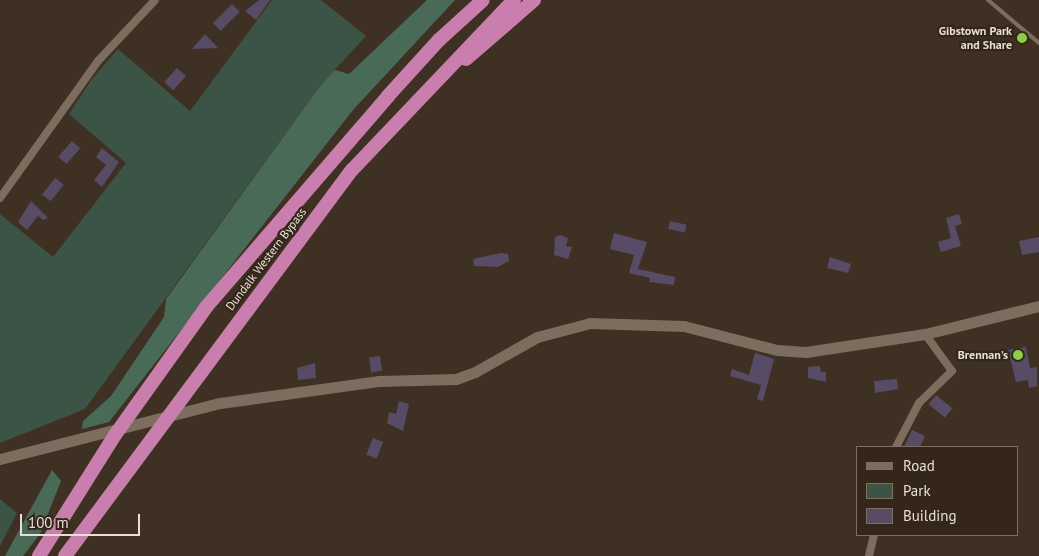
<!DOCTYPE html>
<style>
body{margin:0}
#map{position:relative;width:1039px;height:556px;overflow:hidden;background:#3e3123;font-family:"PT Sans",sans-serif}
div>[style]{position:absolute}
.green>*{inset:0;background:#3b5446}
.forest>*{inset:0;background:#4a6a58}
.building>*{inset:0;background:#584b66;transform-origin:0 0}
.lane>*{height:4px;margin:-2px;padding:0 2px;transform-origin:2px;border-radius:2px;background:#7c6d5e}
.street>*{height:8px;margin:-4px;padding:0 4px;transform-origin:4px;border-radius:4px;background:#7c6d5e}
.secondary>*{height:11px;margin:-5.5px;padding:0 5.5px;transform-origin:5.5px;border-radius:5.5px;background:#7c6d5e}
.highway>*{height:14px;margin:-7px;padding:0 7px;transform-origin:7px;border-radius:7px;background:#ca7ead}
.dots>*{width:14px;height:14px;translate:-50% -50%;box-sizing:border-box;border:2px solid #34271a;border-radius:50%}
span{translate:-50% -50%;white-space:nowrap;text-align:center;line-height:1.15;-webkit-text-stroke:4.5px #34271a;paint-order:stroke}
.poi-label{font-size:12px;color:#e7ded6;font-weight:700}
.right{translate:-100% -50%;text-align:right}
.street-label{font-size:12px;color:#e7ded6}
.legend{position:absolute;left:856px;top:446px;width:162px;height:90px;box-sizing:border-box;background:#34271a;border:1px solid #7c7065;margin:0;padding:6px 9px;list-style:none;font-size:15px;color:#e7ded6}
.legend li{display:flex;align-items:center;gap:10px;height:25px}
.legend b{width:25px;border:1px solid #7c7065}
.scale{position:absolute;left:20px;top:514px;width:120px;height:22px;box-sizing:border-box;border:2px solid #e7ded6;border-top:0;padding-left:6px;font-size:15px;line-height:18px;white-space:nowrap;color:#e7ded6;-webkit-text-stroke:4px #34271a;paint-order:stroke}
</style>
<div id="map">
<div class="green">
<i style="clip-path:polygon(272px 0,321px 0,366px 36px,320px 86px,85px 409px,0 443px,0 214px,53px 257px,126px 163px,69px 114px,91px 80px,118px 49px,190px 111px)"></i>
<i style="clip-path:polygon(0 499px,17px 513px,0 546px)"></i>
</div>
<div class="forest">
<i style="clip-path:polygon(427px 0,455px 0,353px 110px,109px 422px,82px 429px,83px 421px,111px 396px,164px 317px,166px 299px,320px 86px,335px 70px,349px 74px)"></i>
<i style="clip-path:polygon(52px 470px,61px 481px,40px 534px,23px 556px,5px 556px)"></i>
</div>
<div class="building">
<i style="clip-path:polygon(259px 0,270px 0,256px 20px,245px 11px)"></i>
<i style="left:232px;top:4px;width:11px;height:27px;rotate:45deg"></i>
<i style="clip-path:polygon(205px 34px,218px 48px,192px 49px)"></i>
<i style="left:177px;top:68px;width:12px;height:19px;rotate:42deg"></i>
<i style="left:72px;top:141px;width:11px;height:21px;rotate:41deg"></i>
<i style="clip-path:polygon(102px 148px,119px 162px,102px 187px,94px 180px,106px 165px,96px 157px)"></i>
<i style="left:55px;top:178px;width:11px;height:21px;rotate:38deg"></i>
<i style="clip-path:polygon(31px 201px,48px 218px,43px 220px,38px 216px,27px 230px,18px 222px)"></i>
<i style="clip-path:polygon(959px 214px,962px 224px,955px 226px,961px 246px,941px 252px,938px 242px,951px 238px,946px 218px)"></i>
<i style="left:670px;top:221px;width:17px;height:8px;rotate:13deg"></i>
<i style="clip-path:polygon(614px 233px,647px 242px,638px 269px,675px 277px,674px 285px,649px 282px,650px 278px,629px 273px,634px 255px,610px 249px)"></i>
<i style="clip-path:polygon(560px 235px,568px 238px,566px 246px,572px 247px,568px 259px,554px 255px,555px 237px)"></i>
<i style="clip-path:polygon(1039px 237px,1039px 252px,1022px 255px,1019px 241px)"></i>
<i style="clip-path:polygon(501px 253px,508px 254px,509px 261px,498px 267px,474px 266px,473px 259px)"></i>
<i style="clip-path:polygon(830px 257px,851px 264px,848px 273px,827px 268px)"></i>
<i style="clip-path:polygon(1026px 347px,1030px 368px,1037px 367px,1037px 386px,1029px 388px,1028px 380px,1016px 382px,1008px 350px)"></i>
<i style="clip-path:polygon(755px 353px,774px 359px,763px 401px,757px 399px,761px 385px,730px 376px,732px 369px,749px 375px)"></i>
<i style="left:380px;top:356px;width:15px;height:11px;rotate:82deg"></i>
<i style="clip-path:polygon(315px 363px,316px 378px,298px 380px,297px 368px)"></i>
<i style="clip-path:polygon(820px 366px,821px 372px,826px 372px,826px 382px,808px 378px,808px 367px)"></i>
<i style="clip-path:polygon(897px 379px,898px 389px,875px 393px,874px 381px)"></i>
<i style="left:936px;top:395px;width:21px;height:12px;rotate:39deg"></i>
<i style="clip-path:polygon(399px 401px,409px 404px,403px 431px,387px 423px,389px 412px,396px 414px)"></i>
<i style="clip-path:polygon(912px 430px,925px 436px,920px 447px,904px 447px)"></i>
<i style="left:373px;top:438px;width:11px;height:18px;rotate:22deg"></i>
</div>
<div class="lane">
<i style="left:988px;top:0;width:67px;rotate:40.1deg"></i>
</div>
<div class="street">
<i style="left:0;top:198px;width:168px;rotate:-54.4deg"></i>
<i style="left:98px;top:61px;width:83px;rotate:-46.9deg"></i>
<i style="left:896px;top:447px;width:50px;rotate:-62.4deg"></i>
<i style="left:919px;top:403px;width:46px;rotate:-44.1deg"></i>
<i style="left:952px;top:371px;width:46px;rotate:-126.1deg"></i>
<i style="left:869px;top:556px;width:22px;rotate:-77deg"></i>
</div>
<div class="secondary">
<i style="left:0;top:459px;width:227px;rotate:-14.3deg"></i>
<i style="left:220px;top:403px;width:161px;rotate:-7.9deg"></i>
<i style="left:379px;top:381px;width:77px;rotate:-1.5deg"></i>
<i style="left:456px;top:379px;width:20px;rotate:-20deg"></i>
<i style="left:475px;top:372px;width:71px;rotate:-29.4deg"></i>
<i style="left:537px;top:337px;width:55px;rotate:-14.8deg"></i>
<i style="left:590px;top:323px;width:94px;rotate:1.8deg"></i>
<i style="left:684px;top:326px;width:96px;rotate:14.5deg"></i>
<i style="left:777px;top:350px;width:29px;rotate:4deg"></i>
<i style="left:806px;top:352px;width:120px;rotate:-8.6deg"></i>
<i style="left:925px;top:334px;width:117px;rotate:-13.8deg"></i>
</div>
<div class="highway">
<i style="left:466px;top:59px;width:90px;rotate:-40.9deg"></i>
<i style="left:39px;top:556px;width:143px;rotate:-57.9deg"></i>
<i style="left:115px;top:435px;width:158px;rotate:-54.5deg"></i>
<i style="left:207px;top:306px;width:277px;rotate:-49.2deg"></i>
<i style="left:388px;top:96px;width:76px;rotate:-47.7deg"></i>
<i style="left:439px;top:40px;width:59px;rotate:-42.3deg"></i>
<i style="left:65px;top:556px;width:481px;rotate:-53.4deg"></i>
<i style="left:352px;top:170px;width:235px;rotate:-46.4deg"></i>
</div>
<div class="dots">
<i style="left:1022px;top:38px;background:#8cce45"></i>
<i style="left:1018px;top:355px;background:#8cce45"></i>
</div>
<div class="poi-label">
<span class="right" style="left:1012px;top:38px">Gibstown Park<br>and Share</span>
<span class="right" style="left:1008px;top:355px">Brennan's</span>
</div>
<div class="street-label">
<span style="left:266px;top:259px;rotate:-53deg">Dundalk Western Bypass</span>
</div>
<ul class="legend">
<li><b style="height:6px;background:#7c6d5e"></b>Road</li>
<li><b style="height:14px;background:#3b5446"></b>Park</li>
<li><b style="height:14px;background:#584b66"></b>Building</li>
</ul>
<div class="scale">100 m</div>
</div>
